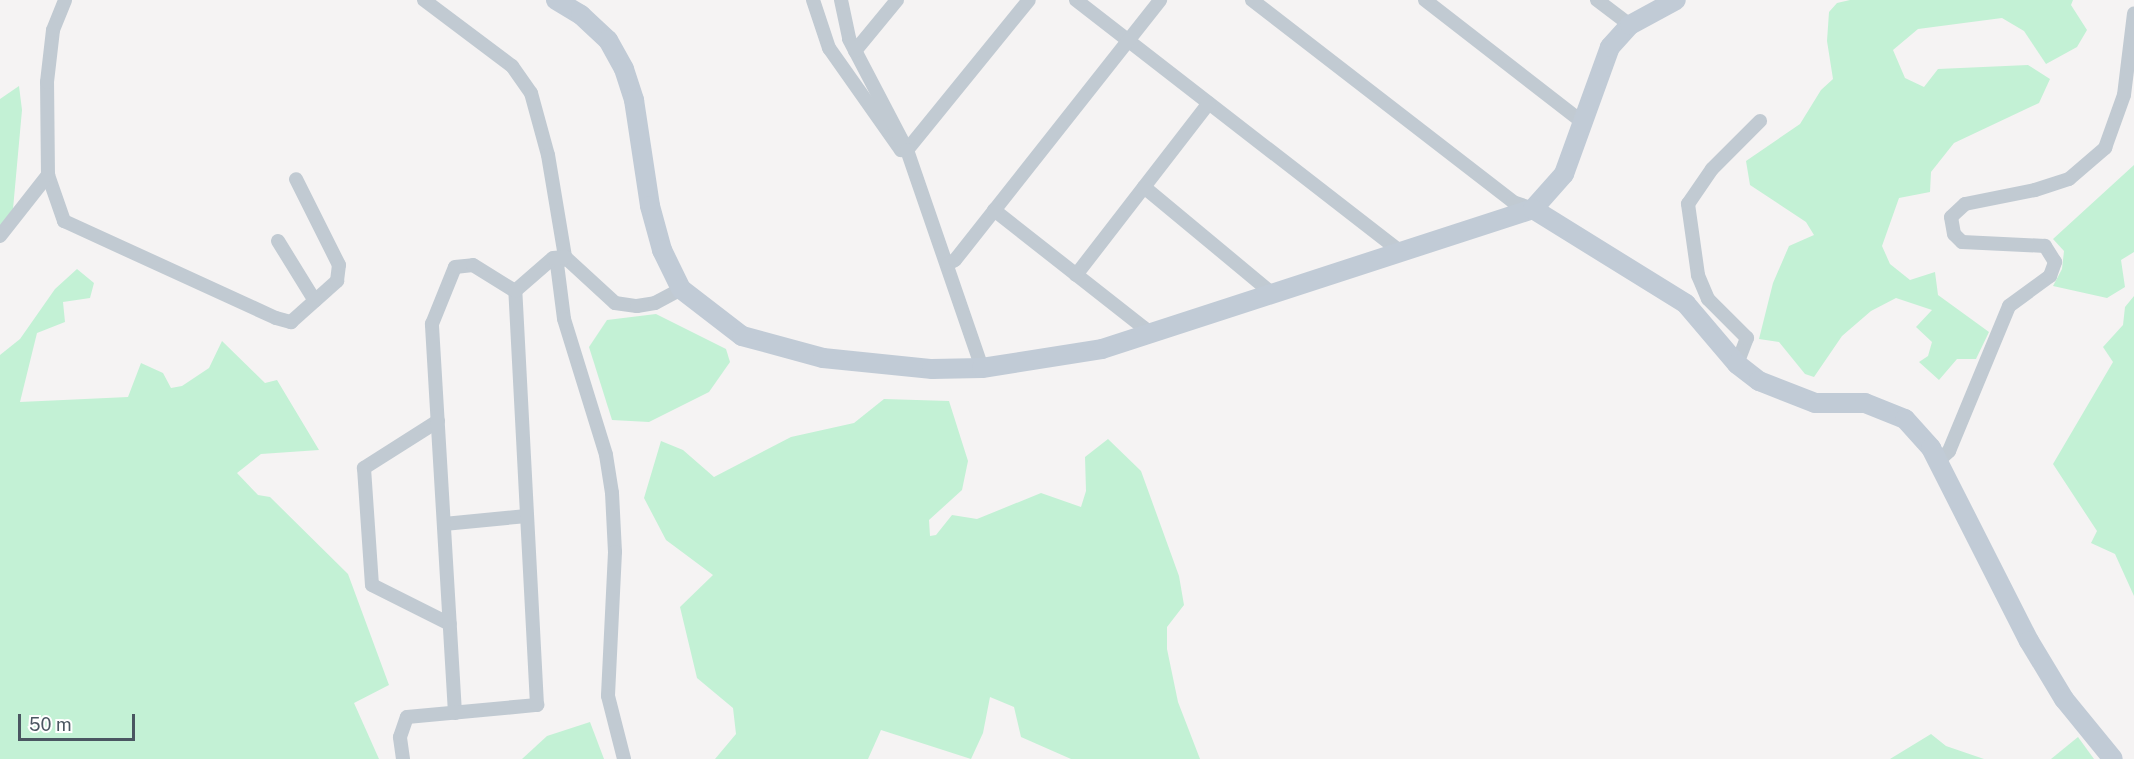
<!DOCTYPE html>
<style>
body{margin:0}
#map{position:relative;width:2134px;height:759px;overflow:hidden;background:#f5f3f3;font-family:"Public Sans",sans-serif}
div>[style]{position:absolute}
.green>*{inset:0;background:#c3f1d5}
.street>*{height:14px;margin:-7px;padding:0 7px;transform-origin:7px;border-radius:7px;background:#c1cad2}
.secondary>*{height:20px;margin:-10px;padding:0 10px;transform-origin:10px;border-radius:10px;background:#c1cbd6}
span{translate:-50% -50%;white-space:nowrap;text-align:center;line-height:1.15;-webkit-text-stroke:5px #fff;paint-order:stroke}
.scale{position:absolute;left:18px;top:714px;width:117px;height:27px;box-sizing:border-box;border:3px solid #4a5661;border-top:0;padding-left:8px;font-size:18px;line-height:21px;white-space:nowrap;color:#4a5661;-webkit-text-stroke:4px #fff;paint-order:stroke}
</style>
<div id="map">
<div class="green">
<i style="clip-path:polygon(1850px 0,2073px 0,2071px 5px,2087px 30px,2077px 47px,2046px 64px,2024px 31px,2002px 18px,1918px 29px,1893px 50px,1905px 78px,1924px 87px,1938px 69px,2028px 65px,2050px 79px,2039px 103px,1954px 143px,1931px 172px,1930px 192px,1899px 198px,1882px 246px,1890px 264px,1910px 280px,1935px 272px,1938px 295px,1989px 332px,1976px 359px,1957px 359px,1939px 380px,1919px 362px,1928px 356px,1932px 342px,1916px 327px,1932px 310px,1896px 298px,1871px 311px,1842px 336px,1814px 377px,1805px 374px,1779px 342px,1759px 339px,1773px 283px,1789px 246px,1814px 235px,1806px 222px,1750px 185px,1746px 161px,1800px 124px,1821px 90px,1833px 79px,1827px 41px,1829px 12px,1837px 3px)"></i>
<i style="clip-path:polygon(19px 86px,22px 110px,13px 209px,0 226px,0 99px)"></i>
<i style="clip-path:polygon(2134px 165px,2134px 252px,2121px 260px,2125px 287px,2107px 298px,2053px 286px,2062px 269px,2064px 251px,2053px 239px)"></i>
<i style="clip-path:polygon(77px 269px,94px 283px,90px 298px,63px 302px,65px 322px,37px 333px,20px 402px,128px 397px,141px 363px,163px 373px,171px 388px,182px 386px,209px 368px,222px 341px,265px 383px,277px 380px,319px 450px,261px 454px,237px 473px,258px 495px,270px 497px,348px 574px,389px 685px,354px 703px,379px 759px,0 759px,0 355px,20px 339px,55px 289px)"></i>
<i style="clip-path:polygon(2134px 296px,2134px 596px,2115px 554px,2091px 543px,2097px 531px,2053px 464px,2113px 362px,2103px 347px,2123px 325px,2125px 307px)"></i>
<i style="clip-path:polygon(656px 314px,726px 349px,730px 362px,709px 392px,649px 422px,612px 420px,589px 347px,607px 320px)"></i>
<i style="clip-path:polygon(884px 399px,949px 401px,968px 461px,962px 490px,929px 520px,930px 536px,936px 535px,952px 515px,977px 519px,1041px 493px,1081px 507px,1086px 491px,1085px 457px,1108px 439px,1141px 471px,1179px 576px,1184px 605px,1167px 627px,1167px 649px,1178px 702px,1200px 759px,1071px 759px,1021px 737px,1014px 707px,990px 697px,983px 733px,971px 759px,881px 730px,868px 759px,715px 759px,736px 734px,733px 708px,697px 678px,680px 607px,713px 575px,666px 540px,644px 498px,661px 441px,683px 450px,714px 477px,791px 437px,854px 423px)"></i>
<i style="clip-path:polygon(590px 722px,604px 759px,522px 759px,547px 736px)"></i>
<i style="clip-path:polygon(1931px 734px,1946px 746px,1984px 759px,1890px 759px)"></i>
<i style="clip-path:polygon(2078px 737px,2094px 759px,2051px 759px)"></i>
</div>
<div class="street">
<i style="left:424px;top:0;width:110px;rotate:36.9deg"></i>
<i style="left:512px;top:66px;width:33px;rotate:55deg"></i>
<i style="left:531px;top:93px;width:64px;rotate:74.7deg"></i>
<i style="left:548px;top:155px;width:103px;rotate:80.5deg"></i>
<i style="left:565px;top:257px;width:68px;rotate:42.6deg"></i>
<i style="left:615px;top:303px;width:22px;rotate:8deg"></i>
<i style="left:637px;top:306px;width:18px;rotate:-9deg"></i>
<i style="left:655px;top:303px;width:30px;rotate:-28deg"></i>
<i style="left:813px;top:0;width:51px;rotate:71.6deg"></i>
<i style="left:829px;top:48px;width:125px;rotate:54.8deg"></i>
<i style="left:901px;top:150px;width:6px"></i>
<i style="left:907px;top:150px;width:193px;rotate:-50.9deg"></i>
<i style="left:841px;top:0;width:40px;rotate:78deg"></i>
<i style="left:849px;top:39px;width:125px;rotate:62.4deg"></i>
<i style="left:907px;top:150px;width:231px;rotate:71deg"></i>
<i style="left:1076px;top:0;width:411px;rotate:37.8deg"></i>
<i style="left:1252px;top:0;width:330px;rotate:37.7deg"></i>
<i style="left:1513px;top:202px;width:21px;rotate:19deg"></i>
<i style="left:1425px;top:0;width:199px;rotate:37.8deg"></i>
<i style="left:1597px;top:0;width:41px;rotate:37.1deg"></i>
<i style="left:855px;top:51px;width:66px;rotate:-50.5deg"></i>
<i style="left:48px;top:175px;width:49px;rotate:70.8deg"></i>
<i style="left:64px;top:221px;width:233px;rotate:24.6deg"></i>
<i style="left:276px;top:318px;width:16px;rotate:15deg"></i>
<i style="left:291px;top:322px;width:62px;rotate:-41.7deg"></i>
<i style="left:337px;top:281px;width:16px;rotate:-83deg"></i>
<i style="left:339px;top:265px;width:96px;rotate:-116.6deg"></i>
<i style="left:1144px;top:187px;width:168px;rotate:39.7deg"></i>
<i style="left:994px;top:210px;width:191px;rotate:38.2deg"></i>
<i style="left:1144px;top:328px;width:8px;rotate:76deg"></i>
<i style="left:0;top:236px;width:78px;rotate:-51.8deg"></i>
<i style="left:48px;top:175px;width:93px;rotate:-90.6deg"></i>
<i style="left:47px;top:82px;width:52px;rotate:-83.4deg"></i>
<i style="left:53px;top:30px;width:32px;rotate:-68deg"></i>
<i style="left:278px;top:241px;width:70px;rotate:58.3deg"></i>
<i style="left:565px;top:257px;width:11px;rotate:139deg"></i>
<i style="left:557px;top:264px;width:55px;rotate:82.7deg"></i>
<i style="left:564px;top:319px;width:142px;rotate:72.8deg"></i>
<i style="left:606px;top:455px;width:38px;rotate:81deg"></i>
<i style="left:612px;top:493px;width:59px;rotate:87.1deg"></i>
<i style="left:615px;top:552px;width:144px;rotate:92.8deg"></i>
<i style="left:608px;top:696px;width:65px;rotate:75.7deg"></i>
<i style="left:948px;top:264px;width:8px;rotate:-30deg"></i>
<i style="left:955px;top:260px;width:331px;rotate:-51.7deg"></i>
<i style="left:1076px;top:275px;width:217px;rotate:-52.3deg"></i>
<i style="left:1737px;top:364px;width:28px;rotate:-69deg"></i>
<i style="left:1747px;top:338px;width:55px;rotate:-135deg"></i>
<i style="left:1708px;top:299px;width:26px;rotate:-113deg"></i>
<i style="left:1698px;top:275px;width:72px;rotate:-98deg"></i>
<i style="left:1688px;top:204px;width:42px;rotate:-55.6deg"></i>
<i style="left:1712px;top:169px;width:68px;rotate:-45deg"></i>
<i style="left:438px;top:421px;width:88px;rotate:147.6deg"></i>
<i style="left:364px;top:468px;width:117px;rotate:86.1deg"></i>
<i style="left:372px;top:585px;width:87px;rotate:26.6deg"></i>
<i style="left:1938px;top:461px;width:15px;rotate:-42deg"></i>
<i style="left:1949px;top:451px;width:157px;rotate:-67.5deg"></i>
<i style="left:2009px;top:306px;width:51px;rotate:-36.2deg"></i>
<i style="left:2050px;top:276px;width:15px;rotate:-70deg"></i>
<i style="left:2055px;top:262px;width:19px;rotate:-122deg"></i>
<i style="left:2045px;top:246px;width:83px;rotate:-177.2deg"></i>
<i style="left:1962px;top:242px;width:11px;rotate:-135deg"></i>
<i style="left:1954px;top:234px;width:17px;rotate:-100deg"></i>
<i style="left:1951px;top:217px;width:19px;rotate:-43deg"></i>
<i style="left:1965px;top:204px;width:71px;rotate:-11.3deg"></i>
<i style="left:2035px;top:190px;width:36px;rotate:-18deg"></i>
<i style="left:2069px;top:179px;width:48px;rotate:-40.7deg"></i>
<i style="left:2105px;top:148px;width:56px;rotate:-70.3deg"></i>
<i style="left:2124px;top:95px;width:82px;rotate:-83deg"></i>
<i style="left:444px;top:524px;width:83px;rotate:-5.5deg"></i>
<i style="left:455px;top:713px;width:390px;rotate:-93.4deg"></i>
<i style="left:432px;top:324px;width:61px;rotate:-68deg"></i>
<i style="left:455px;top:267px;width:18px;rotate:-6deg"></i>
<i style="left:473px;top:265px;width:49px;rotate:31.8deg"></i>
<i style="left:403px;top:759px;width:22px;rotate:-98deg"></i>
<i style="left:400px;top:737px;width:21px;rotate:-71deg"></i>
<i style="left:407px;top:717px;width:131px;rotate:-5.3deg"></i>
<i style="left:537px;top:705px;width:415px;rotate:-93deg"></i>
<i style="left:515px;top:291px;width:50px;rotate:-41deg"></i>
<i style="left:553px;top:258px;width:12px;rotate:-5deg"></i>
</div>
<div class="secondary">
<i style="left:556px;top:0;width:29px;rotate:31deg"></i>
<i style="left:581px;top:15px;width:37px;rotate:43deg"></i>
<i style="left:608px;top:40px;width:33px;rotate:61deg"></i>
<i style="left:624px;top:69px;width:33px;rotate:72deg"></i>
<i style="left:634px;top:100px;width:107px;rotate:81.4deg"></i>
<i style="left:650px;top:206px;width:46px;rotate:74.7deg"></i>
<i style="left:662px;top:250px;width:43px;rotate:64deg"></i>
<i style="left:681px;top:289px;width:77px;rotate:37.6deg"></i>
<i style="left:742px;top:336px;width:84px;rotate:15.2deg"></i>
<i style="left:823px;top:358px;width:110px;rotate:5.8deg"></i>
<i style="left:932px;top:369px;width:50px;rotate:-1.1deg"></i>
<i style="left:982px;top:368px;width:121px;rotate:-9deg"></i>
<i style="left:1102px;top:349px;width:453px;rotate:-18deg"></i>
<i style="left:1533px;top:209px;width:47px;rotate:-48.5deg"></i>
<i style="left:1564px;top:174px;width:135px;rotate:-70.1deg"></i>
<i style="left:1610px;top:47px;width:30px;rotate:-48deg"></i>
<i style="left:1630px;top:25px;width:52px;rotate:-28.5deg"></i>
<i style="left:1533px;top:209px;width:180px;rotate:31.8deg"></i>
<i style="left:1686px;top:304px;width:79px;rotate:49.6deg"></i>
<i style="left:1737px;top:364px;width:28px;rotate:38deg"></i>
<i style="left:1759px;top:381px;width:60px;rotate:21.4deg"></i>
<i style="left:1815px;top:403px;width:50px"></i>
<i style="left:1865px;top:403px;width:43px;rotate:21.8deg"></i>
<i style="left:1905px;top:419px;width:39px;rotate:48deg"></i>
<i style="left:1931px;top:448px;width:216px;rotate:63.1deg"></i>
<i style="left:2029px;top:641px;width:68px;rotate:58.9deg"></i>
<i style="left:2064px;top:699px;width:77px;rotate:50.8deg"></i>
</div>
<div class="scale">50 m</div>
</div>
